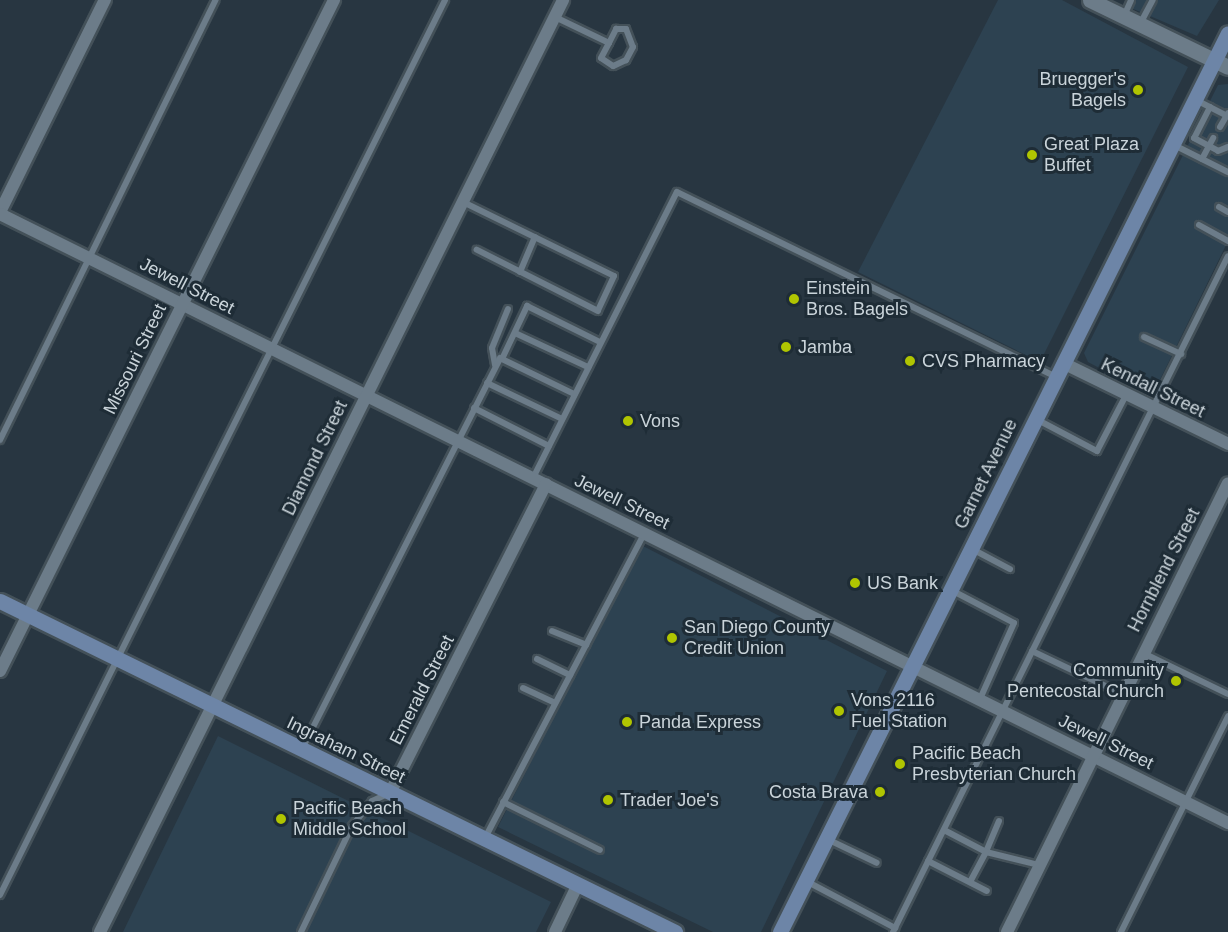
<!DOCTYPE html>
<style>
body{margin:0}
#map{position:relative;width:1228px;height:932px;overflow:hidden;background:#283641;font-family:Helvetica,sans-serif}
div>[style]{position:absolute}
.built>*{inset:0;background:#2d4251}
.roads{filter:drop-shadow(2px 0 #445159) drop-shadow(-2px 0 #445159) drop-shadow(0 2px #445159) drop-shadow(0 -2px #445159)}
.service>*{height:6px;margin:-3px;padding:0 3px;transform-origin:3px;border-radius:3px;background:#6c7c89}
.minor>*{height:12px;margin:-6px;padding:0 6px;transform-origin:6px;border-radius:6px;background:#6c7c89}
.tertiary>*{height:15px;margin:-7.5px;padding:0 7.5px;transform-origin:7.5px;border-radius:7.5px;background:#6c7c89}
.secondary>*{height:15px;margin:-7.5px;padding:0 7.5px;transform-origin:7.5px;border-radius:7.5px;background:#6d85a7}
.dots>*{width:16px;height:16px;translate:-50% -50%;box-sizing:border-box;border:3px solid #1e2c36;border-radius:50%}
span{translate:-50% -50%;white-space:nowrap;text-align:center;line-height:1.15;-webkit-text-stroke:6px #1e2c36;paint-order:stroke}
.poi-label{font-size:18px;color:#cad4da}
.right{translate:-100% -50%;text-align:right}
.left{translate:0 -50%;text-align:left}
.street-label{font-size:18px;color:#cad4da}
</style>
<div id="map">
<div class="built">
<i style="clip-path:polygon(998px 0,1062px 0,1188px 67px,1040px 362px,858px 272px)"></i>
<i style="clip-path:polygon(1134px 0,1219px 0,1197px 36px,1131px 8px)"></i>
<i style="clip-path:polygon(1228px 84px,1228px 241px,1152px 396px,1088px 362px,1084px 353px,1218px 85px)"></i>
<i style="clip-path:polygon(641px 545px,887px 671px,761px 932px,713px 932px,498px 827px)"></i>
<i style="clip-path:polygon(218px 736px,551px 902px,536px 932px,123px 932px)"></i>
</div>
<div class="roads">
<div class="service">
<i style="left:1124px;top:16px;width:17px;rotate:-66deg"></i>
<i style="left:555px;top:17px;width:60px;rotate:25.7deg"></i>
<i style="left:609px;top:43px;width:16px;rotate:-63deg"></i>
<i style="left:616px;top:29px;width:10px"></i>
<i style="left:626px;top:29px;width:19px;rotate:69deg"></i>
<i style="left:633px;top:47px;width:15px;rotate:118deg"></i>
<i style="left:626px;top:60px;width:14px;rotate:155deg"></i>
<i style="left:613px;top:66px;width:14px;rotate:-146deg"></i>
<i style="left:601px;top:58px;width:17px;rotate:-62deg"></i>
<i style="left:1140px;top:24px;width:27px;rotate:-62deg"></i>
<i style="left:1196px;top:100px;width:36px;rotate:27deg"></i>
<i style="left:1210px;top:107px;width:35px;rotate:117deg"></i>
<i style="left:1194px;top:138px;width:27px;rotate:28deg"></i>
<i style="left:1218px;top:151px;width:11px;rotate:-22deg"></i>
<i style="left:1220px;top:127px;width:16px;rotate:-60deg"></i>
<i style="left:1172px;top:144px;width:63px;rotate:26.6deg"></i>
<i style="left:1202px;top:159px;width:24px;rotate:-62deg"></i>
<i style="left:463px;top:202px;width:168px;rotate:26.1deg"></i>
<i style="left:614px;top:276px;width:38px;rotate:115deg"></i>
<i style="left:598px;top:311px;width:136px;rotate:-153.2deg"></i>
<i style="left:1219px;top:207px;width:10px;rotate:29deg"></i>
<i style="left:1199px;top:225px;width:33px;rotate:29deg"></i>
<i style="left:520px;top:272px;width:38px;rotate:-67deg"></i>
<i style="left:515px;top:333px;width:81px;rotate:25deg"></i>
<i style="left:1144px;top:337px;width:41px;rotate:24.7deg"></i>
<i style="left:502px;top:359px;width:59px;rotate:-64.7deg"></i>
<i style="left:527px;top:306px;width:81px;rotate:26.3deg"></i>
<i style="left:495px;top:365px;width:17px;rotate:-100deg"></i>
<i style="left:492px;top:348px;width:42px;rotate:-67.7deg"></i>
<i style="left:487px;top:383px;width:83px;rotate:25.6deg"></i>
<i style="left:474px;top:408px;width:84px;rotate:26.9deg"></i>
<i style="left:1036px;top:419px;width:69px;rotate:27.7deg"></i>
<i style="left:1097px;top:451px;width:63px;rotate:-62.6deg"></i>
<i style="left:0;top:440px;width:490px;rotate:-63.9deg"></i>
<i style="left:533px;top:478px;width:320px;rotate:-63.3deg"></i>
<i style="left:677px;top:192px;width:422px;rotate:26deg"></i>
<i style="left:972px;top:549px;width:43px;rotate:27.8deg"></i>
<i style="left:951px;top:590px;width:71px;rotate:27.6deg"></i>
<i style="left:1014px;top:623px;width:83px;rotate:114.1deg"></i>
<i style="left:552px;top:631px;width:37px;rotate:22deg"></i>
<i style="left:1032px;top:651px;width:100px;rotate:25.5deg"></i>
<i style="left:1143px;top:653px;width:94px;rotate:25.8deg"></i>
<i style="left:537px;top:659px;width:37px;rotate:26deg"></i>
<i style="left:523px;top:688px;width:35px;rotate:25deg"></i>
<i style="left:303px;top:747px;width:436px;rotate:-63.1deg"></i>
<i style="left:500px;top:358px;width:82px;rotate:25.9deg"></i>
<i style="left:503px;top:802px;width:108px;rotate:26.3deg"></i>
<i style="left:999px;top:821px;width:34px;rotate:113deg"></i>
<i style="left:986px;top:852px;width:55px;rotate:13.8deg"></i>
<i style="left:944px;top:830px;width:47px;rotate:27.6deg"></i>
<i style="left:986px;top:852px;width:34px;rotate:118deg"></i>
<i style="left:485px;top:838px;width:343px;rotate:-62.4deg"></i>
<i style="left:827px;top:839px;width:55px;rotate:25.6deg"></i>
<i style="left:928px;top:861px;width:66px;rotate:27deg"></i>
<i style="left:806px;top:881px;width:101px;rotate:27.8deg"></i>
<i style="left:0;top:895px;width:1000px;rotate:-63.56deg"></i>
<i style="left:301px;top:932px;width:118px;rotate:-64.3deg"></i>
<i style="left:352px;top:826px;width:32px;rotate:-51deg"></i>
<i style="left:372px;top:801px;width:17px;rotate:-24deg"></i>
<i style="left:893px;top:932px;width:754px;rotate:-63.64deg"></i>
<i style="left:1121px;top:932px;width:241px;rotate:-63.6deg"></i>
</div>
<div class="minor">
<i style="left:0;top:212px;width:237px;rotate:-63.7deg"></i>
<i style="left:0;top:214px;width:1371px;rotate:26.38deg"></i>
<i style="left:1063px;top:363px;width:184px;rotate:26.1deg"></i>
<i style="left:0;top:671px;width:750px;rotate:-63.54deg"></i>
<i style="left:390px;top:793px;width:346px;rotate:-63.2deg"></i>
<i style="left:100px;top:932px;width:1041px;rotate:-63.58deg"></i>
<i style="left:555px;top:932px;width:51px;rotate:-64.4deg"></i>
<i style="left:1007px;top:932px;width:500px;rotate:-63.79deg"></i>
</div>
<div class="tertiary">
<i style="left:1090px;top:0;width:153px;rotate:25.9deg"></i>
</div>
<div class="secondary">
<i style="left:0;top:601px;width:752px;rotate:26.12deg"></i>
<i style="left:780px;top:932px;width:1004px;rotate:-63.51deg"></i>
</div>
</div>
<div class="dots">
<i style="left:1138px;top:90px;background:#b0c501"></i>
<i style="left:1032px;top:155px;background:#b0c501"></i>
<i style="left:794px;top:299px;background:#b0c501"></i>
<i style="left:786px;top:347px;background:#b0c501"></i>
<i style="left:910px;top:361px;background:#b0c501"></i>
<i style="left:628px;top:421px;background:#b0c501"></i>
<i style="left:855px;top:583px;background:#b0c501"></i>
<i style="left:672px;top:638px;background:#b0c501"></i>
<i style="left:1176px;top:681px;background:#b0c501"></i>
<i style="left:839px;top:711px;background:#b0c501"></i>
<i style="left:627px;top:722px;background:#b0c501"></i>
<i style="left:900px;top:764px;background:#b0c501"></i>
<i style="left:880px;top:792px;background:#b0c501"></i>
<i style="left:608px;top:800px;background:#b0c501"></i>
<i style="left:281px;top:819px;background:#b0c501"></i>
</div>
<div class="poi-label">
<span class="right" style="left:1126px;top:90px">Bruegger's<br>Bagels</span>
<span class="left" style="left:1044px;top:155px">Great Plaza<br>Buffet</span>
<span class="left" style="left:806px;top:299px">Einstein<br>Bros. Bagels</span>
<span class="left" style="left:798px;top:347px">Jamba</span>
<span class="left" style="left:922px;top:361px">CVS Pharmacy</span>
<span class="left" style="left:640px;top:421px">Vons</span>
<span class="left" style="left:867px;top:583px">US Bank</span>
<span class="left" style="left:684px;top:638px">San Diego County<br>Credit Union</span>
<span class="right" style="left:1164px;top:681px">Community<br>Pentecostal Church</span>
<span class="left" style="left:851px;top:711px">Vons 2116<br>Fuel Station</span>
<span class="left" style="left:639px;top:722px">Panda Express</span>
<span class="left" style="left:912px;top:764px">Pacific Beach<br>Presbyterian Church</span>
<span class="right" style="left:868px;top:792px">Costa Brava</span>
<span class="left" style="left:620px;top:800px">Trader Joe's</span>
<span class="left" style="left:293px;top:819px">Pacific Beach<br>Middle School</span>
</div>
<div class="street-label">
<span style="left:187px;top:286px;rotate:27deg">Jewell Street</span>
<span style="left:135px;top:359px;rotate:-64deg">Missouri Street</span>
<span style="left:1153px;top:388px;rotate:26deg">Kendall Street</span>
<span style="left:315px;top:458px;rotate:-64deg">Diamond Street</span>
<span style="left:986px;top:474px;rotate:-64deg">Garnet Avenue</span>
<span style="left:622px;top:502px;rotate:26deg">Jewell Street</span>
<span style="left:1164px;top:570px;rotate:-63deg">Hornblend Street</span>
<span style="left:422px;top:690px;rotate:-63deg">Emerald Street</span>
<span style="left:1106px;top:742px;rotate:26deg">Jewell Street</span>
<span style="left:346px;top:750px;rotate:26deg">Ingraham Street</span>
</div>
</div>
